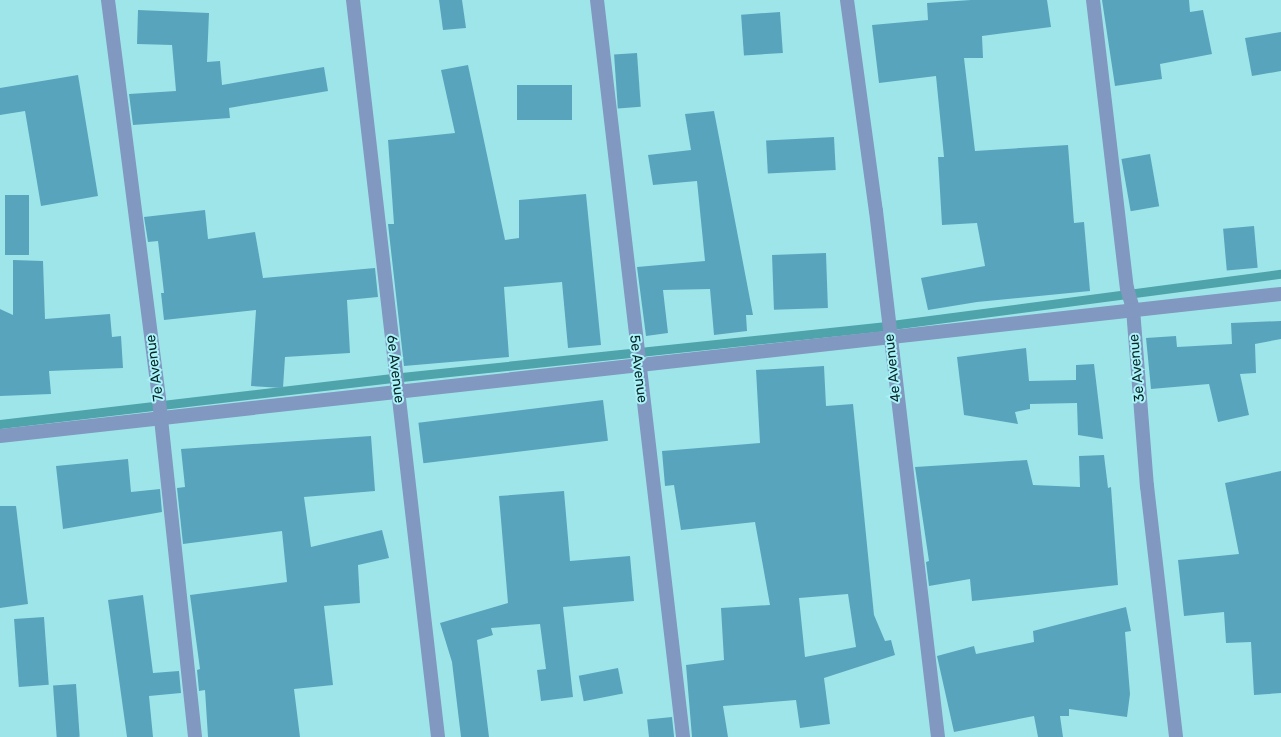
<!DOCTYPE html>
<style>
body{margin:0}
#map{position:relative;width:1281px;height:737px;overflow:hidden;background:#9ee5ea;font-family:Rubik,sans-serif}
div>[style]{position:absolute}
.stream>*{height:9px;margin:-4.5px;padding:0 4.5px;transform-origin:4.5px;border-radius:4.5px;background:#4ea4aa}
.building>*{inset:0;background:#59a4bd;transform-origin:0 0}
.minor>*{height:14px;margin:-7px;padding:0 7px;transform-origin:7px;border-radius:7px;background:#8198c0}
span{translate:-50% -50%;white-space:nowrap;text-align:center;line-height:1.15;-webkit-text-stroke:4px #abf3f8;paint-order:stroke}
.street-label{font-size:14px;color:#062527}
</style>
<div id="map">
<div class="stream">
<i style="left:0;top:424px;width:395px;rotate:-6.7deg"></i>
<i style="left:392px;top:378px;width:495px;rotate:-6deg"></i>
<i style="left:884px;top:326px;width:400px;rotate:-7.5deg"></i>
</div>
<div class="building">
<i style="clip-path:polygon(439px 0,462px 0,466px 28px,443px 30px)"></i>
<i style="clip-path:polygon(971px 0,1047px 0,1051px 27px,982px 36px,983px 58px,964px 58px,975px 151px,1068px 145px,1074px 223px,1084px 222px,1090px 291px,977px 302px,928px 310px,921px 278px,985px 266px,977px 223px,942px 225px,938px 157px,944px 157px,936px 76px,879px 83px,872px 25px,928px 20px,927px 3px)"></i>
<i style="clip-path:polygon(1102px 0,1189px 0,1190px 12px,1203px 10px,1212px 54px,1160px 64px,1162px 79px,1115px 86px)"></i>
<i style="clip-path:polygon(138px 10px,209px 13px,207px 62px,220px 61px,222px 85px,324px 67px,328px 91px,229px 108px,230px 118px,133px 125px,129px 94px,176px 91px,172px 45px,137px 44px)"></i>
<i style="left:780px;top:12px;width:41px;height:39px;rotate:86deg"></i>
<i style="clip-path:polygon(1281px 32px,1281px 71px,1252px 76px,1245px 38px)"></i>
<i style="left:637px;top:53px;width:54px;height:23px;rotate:86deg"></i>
<i style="clip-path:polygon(468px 65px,505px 240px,519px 238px,519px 200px,586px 194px,601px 345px,568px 348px,562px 282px,504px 287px,509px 357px,404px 366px,388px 224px,394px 224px,388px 140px,455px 133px,441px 70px)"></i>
<i style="clip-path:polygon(78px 75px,98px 196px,41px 206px,25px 111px,0 115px,0 88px)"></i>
<i style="left:517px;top:85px;width:55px;height:35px"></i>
<i style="clip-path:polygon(714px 111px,753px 315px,746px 315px,747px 331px,714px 335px,710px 289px,663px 290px,668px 333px,646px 336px,637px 267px,705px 261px,697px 181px,653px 185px,648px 155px,691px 150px,685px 114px)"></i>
<i style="left:834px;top:137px;width:33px;height:68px;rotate:87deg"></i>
<i style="left:1150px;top:154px;width:53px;height:29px;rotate:80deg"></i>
<i style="left:5px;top:195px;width:24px;height:60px"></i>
<i style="clip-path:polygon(205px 210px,208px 239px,255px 232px,263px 278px,375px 268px,378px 297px,347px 300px,350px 353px,285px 357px,283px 388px,251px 386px,256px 310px,164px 320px,161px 293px,164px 293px,158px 241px,148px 242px,144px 217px)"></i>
<i style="left:1254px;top:226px;width:42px;height:31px;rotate:85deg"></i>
<i style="left:826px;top:253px;width:55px;height:54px;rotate:88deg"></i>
<i style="clip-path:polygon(13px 260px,43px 261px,45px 319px,110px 314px,112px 337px,121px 336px,123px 368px,49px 371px,51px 394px,0 396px,0 309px,13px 315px)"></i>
<i style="clip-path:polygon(1281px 321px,1281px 339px,1255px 344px,1256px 373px,1240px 374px,1249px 415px,1218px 422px,1209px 384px,1151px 389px,1146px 338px,1176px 336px,1177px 347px,1232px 344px,1231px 323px)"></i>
<i style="clip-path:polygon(1026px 348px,1029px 381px,1076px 380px,1076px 365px,1094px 364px,1103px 439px,1078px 435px,1077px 403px,1030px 404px,1030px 409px,1015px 412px,1018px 424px,964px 415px,957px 357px)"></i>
<i style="clip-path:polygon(evenodd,824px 366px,826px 406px,853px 404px,874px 615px,885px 641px,891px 640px,895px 655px,824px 678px,830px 724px,800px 728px,796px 700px,723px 706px,728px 737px,692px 737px,686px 665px,724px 660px,721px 608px,770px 605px,755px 522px,681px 530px,674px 485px,665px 486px,662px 451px,760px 443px,756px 370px,824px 366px,848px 594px,856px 647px,805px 657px,799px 598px,848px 594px)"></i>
<i style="left:603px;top:400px;width:41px;height:186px;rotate:83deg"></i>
<i style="clip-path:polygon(371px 436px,375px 491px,304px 497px,311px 547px,382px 530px,389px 558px,358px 565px,360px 603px,324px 606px,333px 685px,294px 689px,300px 737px,208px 737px,205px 690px,199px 691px,197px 670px,200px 669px,190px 595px,287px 582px,282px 531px,183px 544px,177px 488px,185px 487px,181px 449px)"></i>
<i style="clip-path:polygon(1104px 455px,1108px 488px,1111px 487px,1118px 585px,972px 601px,970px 579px,929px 586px,926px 562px,929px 561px,915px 467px,1027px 460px,1033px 485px,1080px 487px,1079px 456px)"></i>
<i style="clip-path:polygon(128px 459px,131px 492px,160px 489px,162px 512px,63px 529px,56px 466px)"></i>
<i style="clip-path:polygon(1281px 471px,1281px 693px,1254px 695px,1251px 642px,1226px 643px,1224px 612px,1184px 616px,1178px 560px,1239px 554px,1225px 483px)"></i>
<i style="clip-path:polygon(564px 491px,570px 561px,630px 556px,634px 601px,563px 607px,573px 697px,541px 701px,537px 670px,546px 669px,540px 624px,491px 628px,493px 635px,477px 640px,489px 737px,461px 737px,452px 662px,440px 623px,508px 603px,499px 496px)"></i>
<i style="clip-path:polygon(0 506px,16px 506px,28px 604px,0 608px)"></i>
<i style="clip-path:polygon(143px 595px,153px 673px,179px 671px,181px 693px,149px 696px,153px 737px,127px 737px,108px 600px)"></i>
<i style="clip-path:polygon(1126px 607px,1131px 631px,1125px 632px,1130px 694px,1127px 717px,1069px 709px,1069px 716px,1060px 716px,1063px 737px,1038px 737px,1034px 716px,954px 732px,937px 656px,974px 646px,976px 654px,1034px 642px,1033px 631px)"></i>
<i style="left:44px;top:617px;width:68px;height:30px;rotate:86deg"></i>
<i style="left:618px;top:668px;width:26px;height:40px;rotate:79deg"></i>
<i style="left:76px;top:684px;width:53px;height:23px;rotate:86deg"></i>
<i style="left:672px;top:717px;width:20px;height:25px;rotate:84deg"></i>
</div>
<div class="minor">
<i style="left:108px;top:0;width:403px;rotate:82.7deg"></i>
<i style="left:159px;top:400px;width:339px;rotate:83.9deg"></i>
<i style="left:353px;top:0;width:742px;rotate:83.42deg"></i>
<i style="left:597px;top:0;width:742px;rotate:83.34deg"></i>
<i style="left:847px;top:0;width:213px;rotate:82.2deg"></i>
<i style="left:876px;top:211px;width:530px;rotate:83.28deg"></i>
<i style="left:1093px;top:0;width:290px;rotate:83.3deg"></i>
<i style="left:1127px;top:288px;width:22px;rotate:74deg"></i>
<i style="left:1133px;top:309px;width:178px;rotate:85.5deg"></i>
<i style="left:1147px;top:486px;width:253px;rotate:83.4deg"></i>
<i style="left:0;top:436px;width:1289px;rotate:-6.33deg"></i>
</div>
<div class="street-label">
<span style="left:155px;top:368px;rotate:-97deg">7e Avenue</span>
<span style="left:893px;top:368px;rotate:-96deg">4e Avenue</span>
<span style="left:1137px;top:368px;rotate:-95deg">3e Avenue</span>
<span style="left:395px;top:369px;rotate:83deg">6e Avenue</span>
<span style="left:638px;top:369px;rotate:83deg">5e Avenue</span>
</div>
</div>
